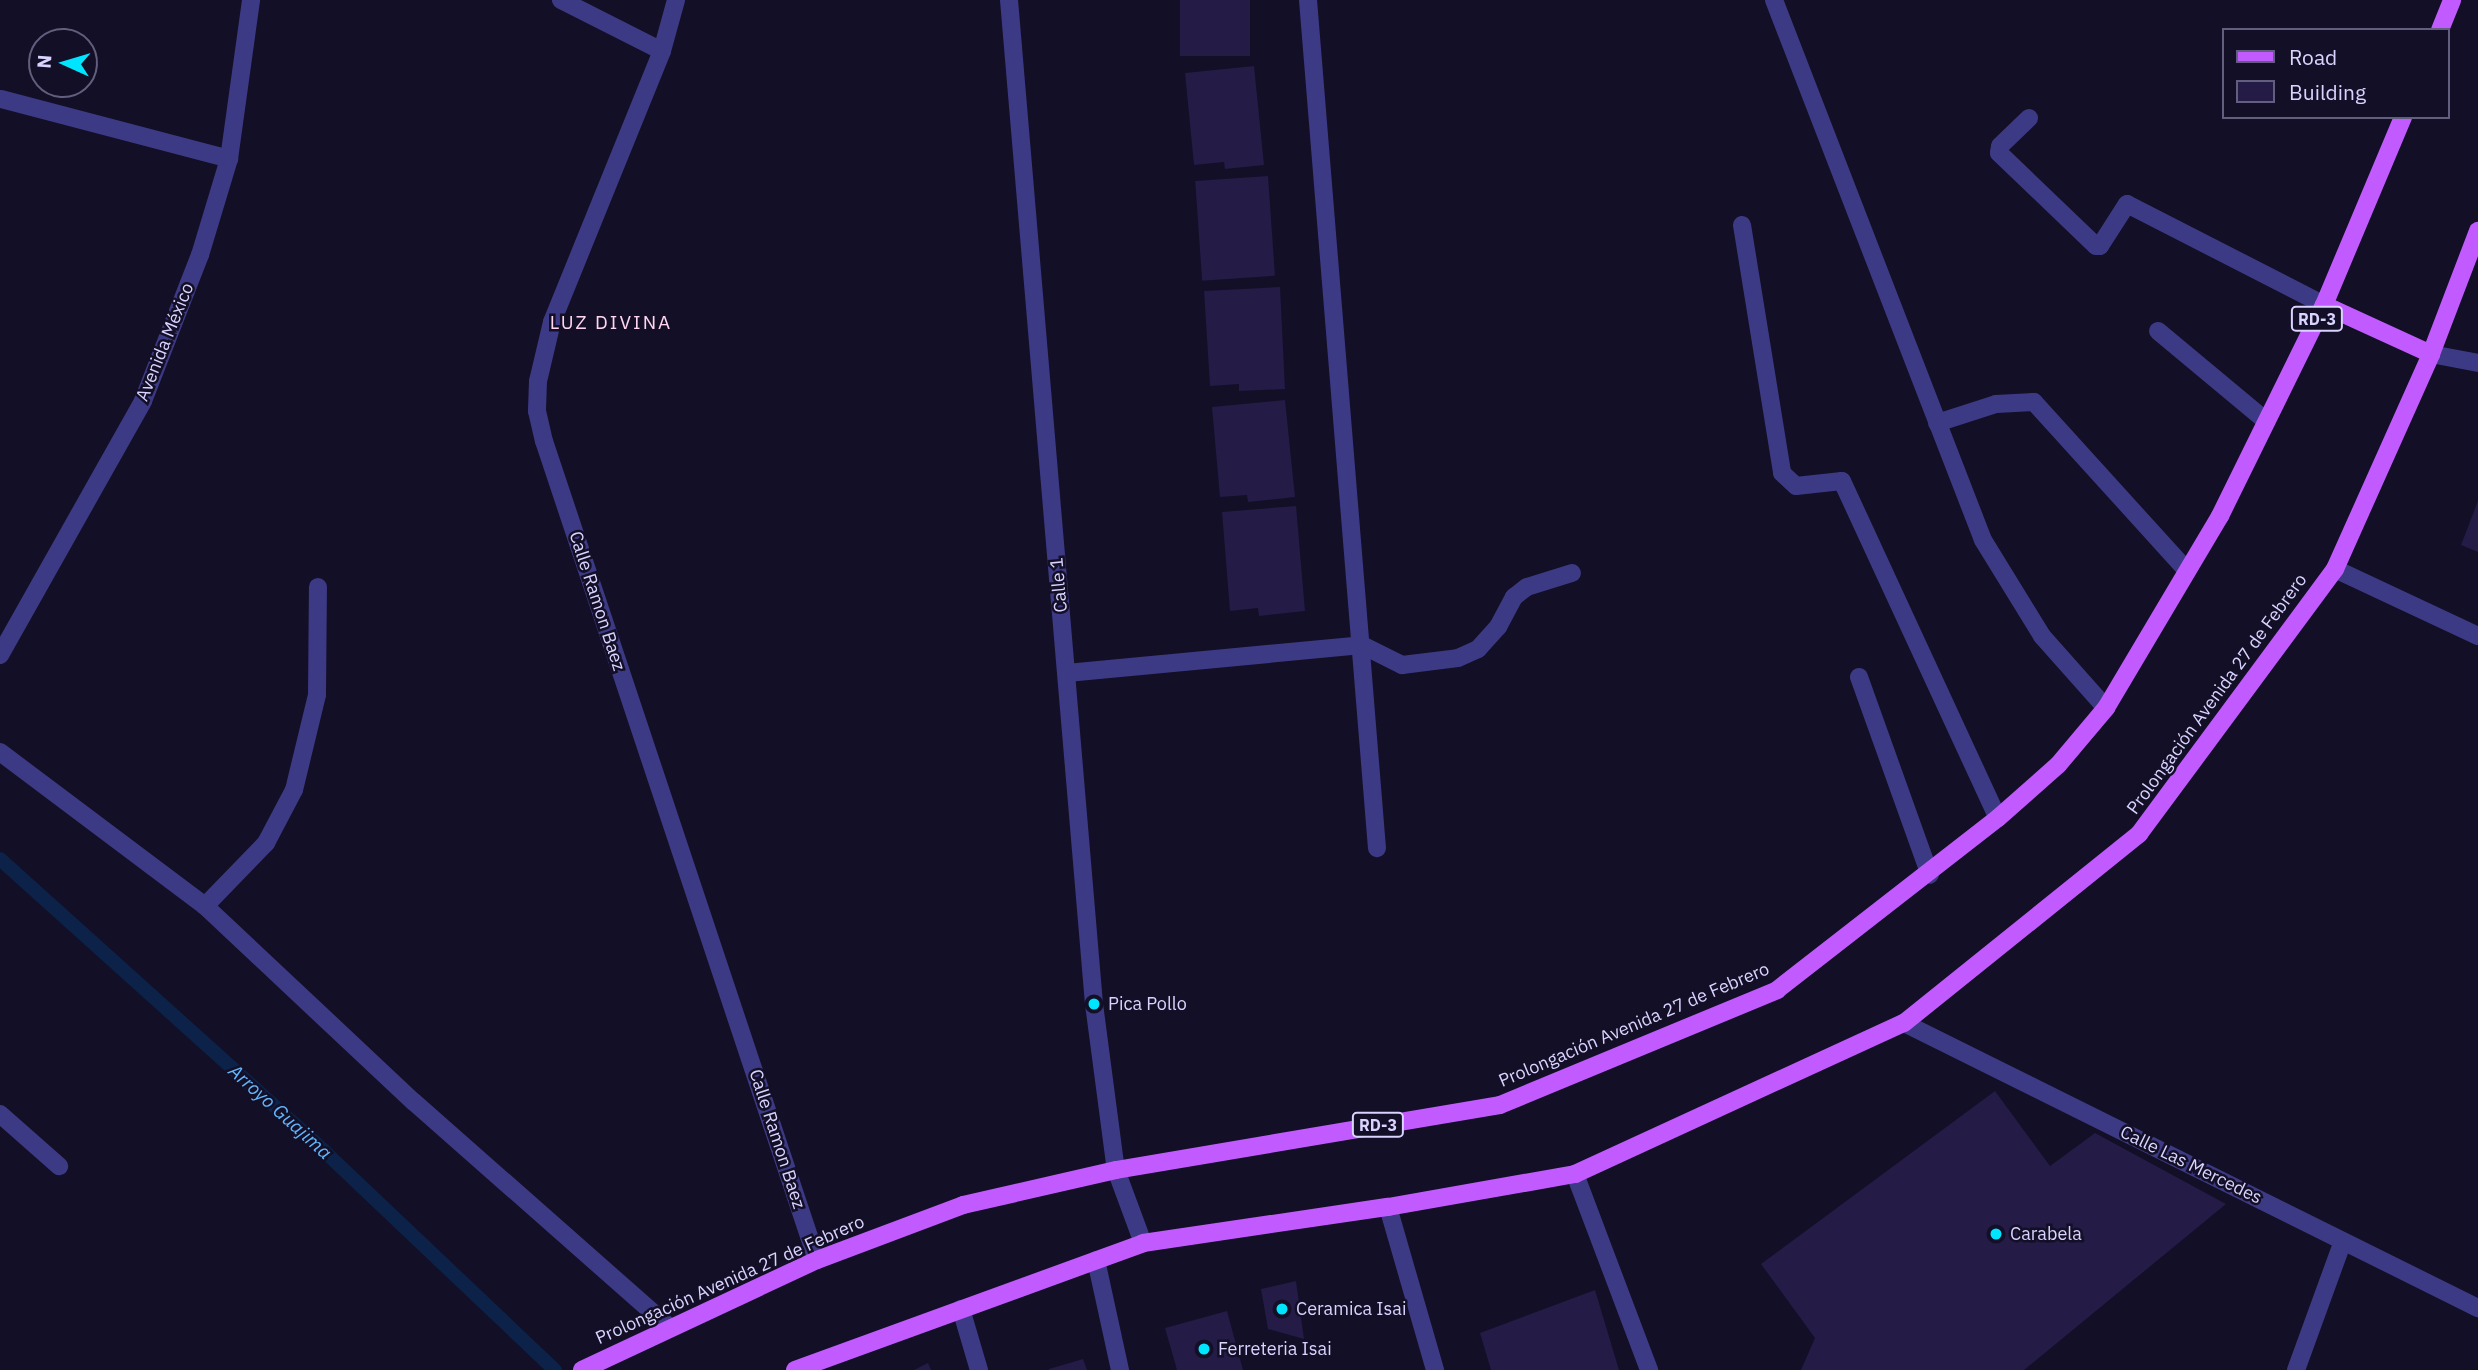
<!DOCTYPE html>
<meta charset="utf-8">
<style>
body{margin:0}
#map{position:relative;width:2478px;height:1370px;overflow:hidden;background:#130f26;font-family:"IBM Plex Sans",sans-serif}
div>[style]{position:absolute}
.stream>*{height:14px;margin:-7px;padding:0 7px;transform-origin:7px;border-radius:7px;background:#0c2248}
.building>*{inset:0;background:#241b47;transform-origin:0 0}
.minor>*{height:18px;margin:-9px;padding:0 9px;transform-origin:9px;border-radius:9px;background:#3d3a85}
.major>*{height:18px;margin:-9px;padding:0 9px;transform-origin:9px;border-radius:9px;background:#c25bff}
.dots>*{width:19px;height:19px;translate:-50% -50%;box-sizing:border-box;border:4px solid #130f26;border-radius:50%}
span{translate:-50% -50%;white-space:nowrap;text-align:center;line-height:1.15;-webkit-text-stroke:5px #130f26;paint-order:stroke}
.shield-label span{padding:2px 5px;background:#130f26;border:2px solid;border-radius:5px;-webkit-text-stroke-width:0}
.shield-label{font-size:16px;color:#d9d4ff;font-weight:700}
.street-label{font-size:18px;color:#d9d4ff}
.poi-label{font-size:18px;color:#d9d4ff}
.left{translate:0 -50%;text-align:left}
.neighbourhood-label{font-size:19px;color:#ffd6f0;letter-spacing:2px}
.water-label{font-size:19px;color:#62b6ff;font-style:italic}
.legend{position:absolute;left:2222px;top:28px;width:228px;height:91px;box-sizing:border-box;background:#130f26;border:2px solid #625e7d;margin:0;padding:9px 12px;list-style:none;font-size:21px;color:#d9d4ff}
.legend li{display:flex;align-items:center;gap:14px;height:35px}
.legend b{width:35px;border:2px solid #625e7d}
.north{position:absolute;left:28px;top:28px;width:70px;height:70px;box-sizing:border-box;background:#130f26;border:2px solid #625e7d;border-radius:50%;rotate:274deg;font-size:19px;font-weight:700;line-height:28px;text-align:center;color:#d9d4ff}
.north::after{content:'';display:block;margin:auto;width:24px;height:32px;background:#00e5ff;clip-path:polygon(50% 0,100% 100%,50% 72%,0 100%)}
</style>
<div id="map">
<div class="stream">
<i style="left:0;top:859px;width:435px;rotate:42deg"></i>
<i style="left:323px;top:1150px;width:320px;rotate:43.5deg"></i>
</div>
<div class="building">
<i style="left:1180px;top:0;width:70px;height:56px"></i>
<i style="clip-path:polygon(1254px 66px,1264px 165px,1225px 169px,1224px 162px,1194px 165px,1185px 73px)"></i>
<i style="left:1268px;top:176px;width:100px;height:73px;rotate:86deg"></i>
<i style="clip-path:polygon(1280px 287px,1285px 389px,1239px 391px,1239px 384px,1210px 386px,1204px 291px)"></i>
<i style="clip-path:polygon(1285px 400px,1295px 497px,1248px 502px,1247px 495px,1220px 497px,1212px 407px)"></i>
<i style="clip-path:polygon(2478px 501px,2478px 552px,2461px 545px)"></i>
<i style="clip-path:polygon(1296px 506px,1305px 611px,1259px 616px,1258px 608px,1230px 611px,1222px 512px)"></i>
<i style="clip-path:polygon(1995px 1091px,2050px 1166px,2095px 1133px,2226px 1204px,2024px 1370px,1801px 1370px,1815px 1338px,1761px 1264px)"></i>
<i style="clip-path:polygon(1296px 1281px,1304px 1339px,1268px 1329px,1261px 1289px)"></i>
<i style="clip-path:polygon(1595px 1290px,1619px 1370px,1491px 1370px,1480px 1333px)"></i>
<i style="clip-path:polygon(1227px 1311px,1243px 1370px,1177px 1370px,1165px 1328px)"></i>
<i style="clip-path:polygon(1083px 1359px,1087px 1370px,1049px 1370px,1049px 1369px)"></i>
<i style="clip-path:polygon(928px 1363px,931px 1370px,914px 1370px)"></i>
</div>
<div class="minor">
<i style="left:561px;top:0;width:113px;rotate:26.8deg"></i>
<i style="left:676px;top:0;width:53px;rotate:105.4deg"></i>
<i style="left:662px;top:51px;width:292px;rotate:112.1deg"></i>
<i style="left:552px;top:322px;width:61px;rotate:103.3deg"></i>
<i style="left:538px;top:381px;width:30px;rotate:92deg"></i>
<i style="left:537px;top:411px;width:31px;rotate:77deg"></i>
<i style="left:544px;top:441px;width:863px;rotate:71.57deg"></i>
<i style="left:1009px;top:0;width:1008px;rotate:85.16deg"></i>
<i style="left:1094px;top:1004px;width:167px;rotate:82.5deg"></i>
<i style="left:1116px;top:1170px;width:78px;rotate:69.7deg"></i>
<i style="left:1308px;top:0;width:851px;rotate:85.35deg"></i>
<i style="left:1774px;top:0;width:579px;rotate:68.84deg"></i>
<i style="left:1983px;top:540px;width:113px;rotate:58.4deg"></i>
<i style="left:2042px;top:636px;width:96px;rotate:48.4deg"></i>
<i style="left:1px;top:99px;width:236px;rotate:14.7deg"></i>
<i style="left:2029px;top:118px;width:40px;rotate:136deg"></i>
<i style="left:2000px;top:146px;width:7px;rotate:98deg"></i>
<i style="left:1999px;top:153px;width:134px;rotate:43.8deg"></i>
<i style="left:2096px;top:246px;width:4px"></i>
<i style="left:2100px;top:246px;width:50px;rotate:-57.3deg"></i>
<i style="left:2127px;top:204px;width:221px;rotate:27.1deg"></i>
<i style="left:1742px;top:225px;width:251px;rotate:80.8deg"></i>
<i style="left:1782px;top:473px;width:19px;rotate:43deg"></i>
<i style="left:1796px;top:486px;width:46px;rotate:-6.2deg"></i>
<i style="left:1842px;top:481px;width:371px;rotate:65.2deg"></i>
<i style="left:2158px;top:331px;width:141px;rotate:39.8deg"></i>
<i style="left:2431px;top:354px;width:48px;rotate:10.8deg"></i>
<i style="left:1937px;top:423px;width:62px;rotate:-17.9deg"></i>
<i style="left:1996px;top:404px;width:38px;rotate:-3deg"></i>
<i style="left:2034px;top:402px;width:228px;rotate:47.8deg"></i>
<i style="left:2335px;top:569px;width:158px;rotate:25.1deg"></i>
<i style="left:0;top:655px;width:291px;rotate:-60.6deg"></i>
<i style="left:143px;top:401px;width:157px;rotate:-68.7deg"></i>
<i style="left:200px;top:255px;width:100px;rotate:-73.2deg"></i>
<i style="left:229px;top:159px;width:161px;rotate:-82.1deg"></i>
<i style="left:1067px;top:673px;width:296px;rotate:-5.4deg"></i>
<i style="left:1362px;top:645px;width:45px;rotate:26.6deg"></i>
<i style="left:1402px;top:665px;width:56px;rotate:-7.1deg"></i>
<i style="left:1458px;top:658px;width:22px;rotate:-24deg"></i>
<i style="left:1478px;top:649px;width:30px;rotate:-48deg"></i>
<i style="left:1498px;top:627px;width:34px;rotate:-62deg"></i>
<i style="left:1514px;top:597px;width:16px;rotate:-38deg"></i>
<i style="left:1527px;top:587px;width:47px;rotate:-17.3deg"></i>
<i style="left:1859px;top:677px;width:210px;rotate:70.3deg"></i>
<i style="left:0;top:752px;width:256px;rotate:36.9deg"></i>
<i style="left:205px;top:906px;width:287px;rotate:43.2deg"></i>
<i style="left:414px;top:1102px;width:341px;rotate:41.4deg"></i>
<i style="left:205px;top:906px;width:88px;rotate:-45.9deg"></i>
<i style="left:266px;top:843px;width:60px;rotate:-62.2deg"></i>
<i style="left:294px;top:790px;width:98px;rotate:-76.4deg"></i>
<i style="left:317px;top:695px;width:108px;rotate:-89.5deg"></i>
<i style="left:1904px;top:1023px;width:641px;rotate:26.41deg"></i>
<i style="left:0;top:1114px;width:79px;rotate:41.4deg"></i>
<i style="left:1575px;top:1174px;width:210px;rotate:69.3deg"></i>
<i style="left:1388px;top:1207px;width:170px;rotate:73.9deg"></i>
<i style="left:1096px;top:1260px;width:113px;rotate:77.7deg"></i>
<i style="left:961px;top:1309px;width:64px;rotate:73.6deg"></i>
<i style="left:2296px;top:1370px;width:137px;rotate:-70deg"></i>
</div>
<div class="major">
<i style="left:2440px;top:30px;width:32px;rotate:-68deg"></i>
<i style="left:2324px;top:305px;width:118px;rotate:24.6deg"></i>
<i style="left:582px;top:1370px;width:259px;rotate:-25.1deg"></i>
<i style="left:817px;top:1260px;width:156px;rotate:-20.6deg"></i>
<i style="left:963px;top:1205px;width:157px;rotate:-12.9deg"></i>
<i style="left:1116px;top:1170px;width:389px;rotate:-9.6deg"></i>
<i style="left:1500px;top:1105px;width:300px;rotate:-22.5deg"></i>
<i style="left:1777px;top:990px;width:280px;rotate:-37.9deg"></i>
<i style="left:1998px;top:818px;width:80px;rotate:-41.5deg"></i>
<i style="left:2058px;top:765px;width:75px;rotate:-49.9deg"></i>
<i style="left:2106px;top:708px;width:223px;rotate:-59.3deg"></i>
<i style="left:2220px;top:516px;width:235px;rotate:-63.8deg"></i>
<i style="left:2324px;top:305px;width:204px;rotate:-67.2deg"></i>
<i style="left:795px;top:1370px;width:370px;rotate:-20deg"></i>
<i style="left:1143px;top:1243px;width:248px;rotate:-8.4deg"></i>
<i style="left:1388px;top:1207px;width:190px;rotate:-10deg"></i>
<i style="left:1575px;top:1174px;width:362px;rotate:-24.7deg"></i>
<i style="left:1904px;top:1023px;width:302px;rotate:-38.8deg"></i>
<i style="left:2139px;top:834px;width:330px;rotate:-53.5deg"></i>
<i style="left:2335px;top:569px;width:235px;rotate:-65.9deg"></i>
<i style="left:2431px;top:354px;width:132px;rotate:-69.1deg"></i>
</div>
<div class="dots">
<i style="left:1094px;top:1004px;background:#00e5ff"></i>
<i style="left:1996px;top:1234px;background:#00e5ff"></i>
<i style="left:1282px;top:1309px;background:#00e5ff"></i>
<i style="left:1204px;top:1349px;background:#00e5ff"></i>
</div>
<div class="shield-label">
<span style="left:2317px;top:319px">RD-3</span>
<span style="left:1378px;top:1125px">RD-3</span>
</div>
<div class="street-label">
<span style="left:165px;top:342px;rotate:-68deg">Avenida México</span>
<span style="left:1059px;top:585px;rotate:-95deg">Calle 1</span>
<span style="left:597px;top:601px;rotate:72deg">Calle Ramon Baez</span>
<span style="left:2217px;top:694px;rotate:-54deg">Prolongación Avenida 27 de Febrero</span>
<span style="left:1634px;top:1025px;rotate:-23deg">Prolongación Avenida 27 de Febrero</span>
<span style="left:777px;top:1139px;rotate:72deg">Calle Ramon Baez</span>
<span style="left:2191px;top:1165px;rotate:26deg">Calle Las Mercedes</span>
<span style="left:730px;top:1280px;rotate:-24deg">Prolongación Avenida 27 de Febrero</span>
</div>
<div class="poi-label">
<span class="left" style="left:1108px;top:1004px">Pica Pollo</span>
<span class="left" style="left:2010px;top:1234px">Carabela</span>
<span class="left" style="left:1296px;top:1309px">Ceramica Isai</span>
<span class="left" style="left:1218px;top:1349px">Ferreteria Isai</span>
</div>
<div class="neighbourhood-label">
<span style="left:611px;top:323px">LUZ DIVINA</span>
</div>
<div class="water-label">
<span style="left:280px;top:1112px;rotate:42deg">Arroyo Guajima</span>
</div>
<ul class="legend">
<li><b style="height:9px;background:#c25bff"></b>Road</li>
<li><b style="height:19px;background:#241b47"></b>Building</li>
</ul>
<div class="north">N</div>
</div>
